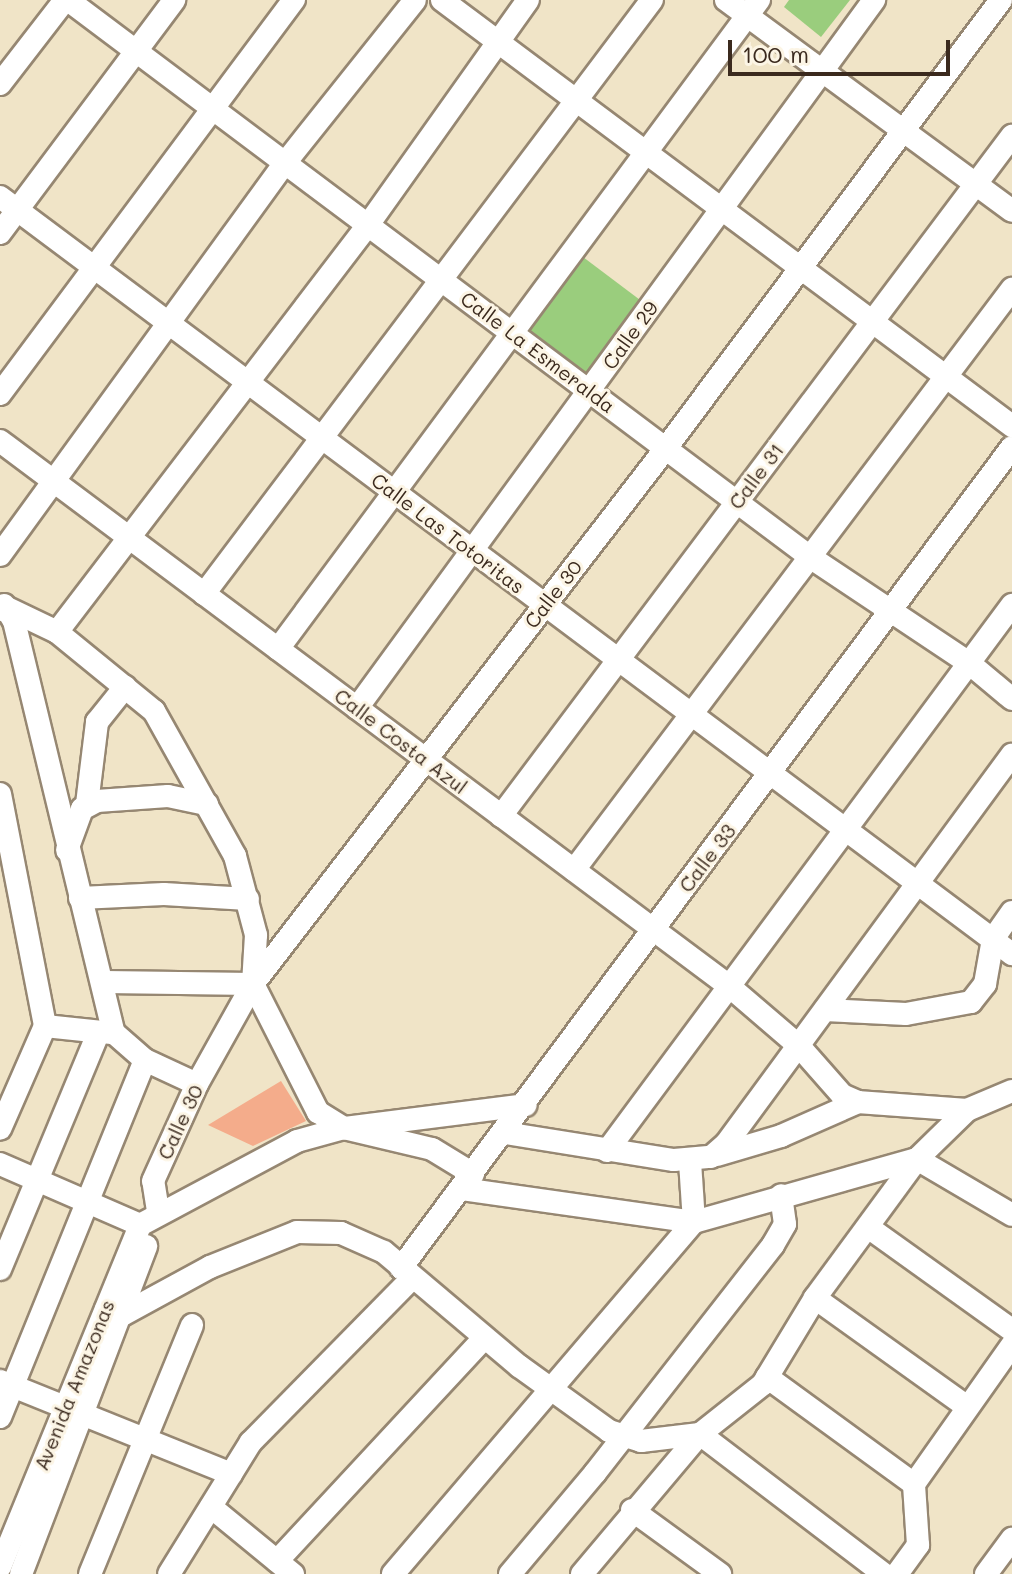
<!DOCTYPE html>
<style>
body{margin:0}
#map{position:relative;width:1012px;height:1574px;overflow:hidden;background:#f0e4c7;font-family:Mali,sans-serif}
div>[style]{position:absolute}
.green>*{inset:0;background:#9acd7d;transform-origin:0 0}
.building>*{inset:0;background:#f4ac8b}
.roads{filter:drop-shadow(2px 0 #968772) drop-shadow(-2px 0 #968772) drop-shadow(0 2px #968772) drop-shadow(0 -2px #968772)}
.minor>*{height:22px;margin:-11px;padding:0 11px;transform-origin:11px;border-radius:11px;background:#fff}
span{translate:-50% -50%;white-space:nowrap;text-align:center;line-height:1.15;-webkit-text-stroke:6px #fcf5e5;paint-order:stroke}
.street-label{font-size:20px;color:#3b2a1e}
.scale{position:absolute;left:728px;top:40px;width:222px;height:36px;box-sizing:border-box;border:4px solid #3b2a1e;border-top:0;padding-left:10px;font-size:24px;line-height:28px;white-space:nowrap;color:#3b2a1e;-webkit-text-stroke:6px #fcf5e5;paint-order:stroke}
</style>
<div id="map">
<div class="green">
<i style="clip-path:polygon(789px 0,850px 0,821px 37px,784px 7px)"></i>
<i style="left:583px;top:257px;width:74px;height:91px;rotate:37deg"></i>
</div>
<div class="building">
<i style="clip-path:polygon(281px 1081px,306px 1121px,253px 1146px,208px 1125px)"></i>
</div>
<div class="roads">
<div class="minor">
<i style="left:68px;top:0;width:928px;rotate:36.89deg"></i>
<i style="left:810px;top:557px;width:191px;rotate:33.7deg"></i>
<i style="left:969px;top:663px;width:56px;rotate:39.9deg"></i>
<i style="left:442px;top:0;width:712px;rotate:36.77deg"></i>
<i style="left:726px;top:0;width:355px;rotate:36.4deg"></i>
<i style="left:0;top:84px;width:106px;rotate:-52.3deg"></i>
<i style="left:0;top:197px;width:1264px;rotate:36.8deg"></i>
<i style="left:0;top:233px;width:291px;rotate:-53.2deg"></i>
<i style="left:0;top:394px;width:492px;rotate:-53.3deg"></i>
<i style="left:0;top:441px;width:910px;rotate:36.78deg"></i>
<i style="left:729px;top:986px;width:92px;rotate:40.6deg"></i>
<i style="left:799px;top:1046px;width:65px;rotate:48.7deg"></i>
<i style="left:842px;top:1095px;width:17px;rotate:24deg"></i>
<i style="left:858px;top:1102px;width:109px;rotate:4.2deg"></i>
<i style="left:0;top:555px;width:485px;rotate:-54deg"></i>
<i style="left:285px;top:163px;width:208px;rotate:-51.4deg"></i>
<i style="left:204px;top:594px;width:744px;rotate:-52.98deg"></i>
<i style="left:4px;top:605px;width:19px;rotate:58deg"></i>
<i style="left:14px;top:621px;width:424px;rotate:76.4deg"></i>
<i style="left:114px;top:1033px;width:41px;rotate:41.1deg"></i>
<i style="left:145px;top:1060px;width:57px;rotate:24.8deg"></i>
<i style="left:0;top:610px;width:7px;rotate:-16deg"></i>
<i style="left:7px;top:608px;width:55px;rotate:25.6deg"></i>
<i style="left:57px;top:632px;width:125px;rotate:39.2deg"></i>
<i style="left:154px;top:711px;width:166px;rotate:60.8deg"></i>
<i style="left:235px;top:856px;width:82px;rotate:75.1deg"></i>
<i style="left:256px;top:935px;width:49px;rotate:93.5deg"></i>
<i style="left:253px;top:984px;width:144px;rotate:63.1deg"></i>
<i style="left:318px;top:1112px;width:31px;rotate:32deg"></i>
<i style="left:344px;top:1128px;width:90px;rotate:13.4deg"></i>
<i style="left:432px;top:1149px;width:48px;rotate:31.4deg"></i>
<i style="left:57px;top:632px;width:512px;rotate:-52.62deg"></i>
<i style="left:368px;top:225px;width:276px;rotate:-54.6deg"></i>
<i style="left:278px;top:649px;width:808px;rotate:-53.46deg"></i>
<i style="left:357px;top:708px;width:877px;rotate:-53.86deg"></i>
<i style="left:0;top:794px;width:236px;rotate:79deg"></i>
<i style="left:45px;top:1026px;width:112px;rotate:113.6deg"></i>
<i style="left:87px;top:804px;width:83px;rotate:-83deg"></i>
<i style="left:97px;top:722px;width:45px;rotate:-51.3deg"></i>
<i style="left:501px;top:816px;width:851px;rotate:-53.08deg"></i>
<i style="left:67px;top:850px;width:44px;rotate:-69.9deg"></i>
<i style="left:82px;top:809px;width:17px;rotate:-28deg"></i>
<i style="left:97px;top:801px;width:71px;rotate:-4deg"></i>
<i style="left:168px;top:796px;width:40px;rotate:12deg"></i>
<i style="left:574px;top:870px;width:728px;rotate:-52.99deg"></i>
<i style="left:80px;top:898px;width:84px;rotate:-2.7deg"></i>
<i style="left:164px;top:894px;width:84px;rotate:3.4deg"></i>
<i style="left:105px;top:982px;width:148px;rotate:0.8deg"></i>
<i style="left:825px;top:1010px;width:81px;rotate:2.8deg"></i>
<i style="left:906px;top:1014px;width:66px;rotate:-10.5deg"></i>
<i style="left:971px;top:1002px;width:23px;rotate:-52deg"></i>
<i style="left:985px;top:984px;width:46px;rotate:-79.9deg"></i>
<i style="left:993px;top:939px;width:33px;rotate:-55deg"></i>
<i style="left:45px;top:1026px;width:67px;rotate:6deg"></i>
<i style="left:505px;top:1133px;width:171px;rotate:9.1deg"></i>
<i style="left:674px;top:1160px;width:37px;rotate:-5deg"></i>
<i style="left:711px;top:1157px;width:20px;rotate:-41deg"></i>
<i style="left:726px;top:1144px;width:483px;rotate:-53.7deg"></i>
<i style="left:607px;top:1151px;width:680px;rotate:-53.43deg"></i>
<i style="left:717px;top:1155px;width:67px;rotate:-16.5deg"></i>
<i style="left:781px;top:1136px;width:84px;rotate:-23.8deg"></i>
<i style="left:0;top:1164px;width:153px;rotate:23.5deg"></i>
<i style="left:462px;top:1189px;width:234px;rotate:8.1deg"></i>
<i style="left:694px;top:1222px;width:232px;rotate:-15.8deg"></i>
<i style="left:917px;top:1159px;width:110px;rotate:30.5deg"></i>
<i style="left:158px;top:1211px;width:30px;rotate:-99deg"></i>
<i style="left:153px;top:1181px;width:107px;rotate:-65.6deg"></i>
<i style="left:197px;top:1084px;width:115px;rotate:-60.8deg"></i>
<i style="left:253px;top:984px;width:677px;rotate:-52.38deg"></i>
<i style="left:666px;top:448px;width:559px;rotate:-53.21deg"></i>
<i style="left:868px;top:1227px;width:177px;rotate:35.6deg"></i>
<i style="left:401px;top:1268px;width:1023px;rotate:-53.34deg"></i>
<i style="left:0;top:1269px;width:256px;rotate:-67.4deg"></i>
<i style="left:815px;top:1298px;width:187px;rotate:35.6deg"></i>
<i style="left:106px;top:1309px;width:17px;rotate:21deg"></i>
<i style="left:122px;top:1315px;width:100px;rotate:-28.6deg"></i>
<i style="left:210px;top:1267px;width:94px;rotate:-21.9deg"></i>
<i style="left:297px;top:1232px;width:44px;rotate:1.3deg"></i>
<i style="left:341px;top:1233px;width:47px;rotate:23.8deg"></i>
<i style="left:384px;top:1252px;width:177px;rotate:40.2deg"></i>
<i style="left:519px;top:1366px;width:111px;rotate:35.8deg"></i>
<i style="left:609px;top:1431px;width:34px;rotate:17deg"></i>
<i style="left:641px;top:1441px;width:59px;rotate:-6.8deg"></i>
<i style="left:700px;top:1434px;width:231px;rotate:37.3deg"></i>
<i style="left:767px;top:1377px;width:182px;rotate:36.1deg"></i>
<i style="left:0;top:1381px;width:249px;rotate:21.9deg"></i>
<i style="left:0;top:1417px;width:385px;rotate:-67.9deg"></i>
<i style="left:211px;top:1507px;width:106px;rotate:39.3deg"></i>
<i style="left:632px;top:1510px;width:109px;rotate:36deg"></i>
<i style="left:277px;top:1561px;width:304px;rotate:-47.1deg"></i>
<i style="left:0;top:1567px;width:370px;rotate:-67.7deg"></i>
<i style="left:140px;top:1225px;width:178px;rotate:-28.1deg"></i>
<i style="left:297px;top:1141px;width:49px;rotate:-15.5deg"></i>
<i style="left:344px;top:1128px;width:183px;rotate:-7.2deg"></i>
<i style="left:21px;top:1574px;width:351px;rotate:-69.1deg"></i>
<i style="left:90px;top:1574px;width:269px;rotate:-67.7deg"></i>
<i style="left:169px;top:1574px;width:155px;rotate:-58.2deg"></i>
<i style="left:251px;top:1442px;width:230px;rotate:-45.5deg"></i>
<i style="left:393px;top:1574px;width:463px;rotate:-49.5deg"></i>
<i style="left:694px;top:1222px;width:61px;rotate:-93.8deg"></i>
<i style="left:510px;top:1574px;width:132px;rotate:-49.9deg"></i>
<i style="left:595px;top:1473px;width:289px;rotate:-52deg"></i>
<i style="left:773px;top:1245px;width:24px;rotate:-60deg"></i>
<i style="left:785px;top:1224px;width:29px;rotate:-98deg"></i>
<i style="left:582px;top:1574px;width:183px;rotate:-49.9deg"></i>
<i style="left:700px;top:1434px;width:80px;rotate:-38.4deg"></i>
<i style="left:763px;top:1384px;width:100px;rotate:-58.8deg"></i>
<i style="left:815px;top:1298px;width:172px;rotate:-53.7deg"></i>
<i style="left:917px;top:1159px;width:70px;rotate:-44.4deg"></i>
<i style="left:967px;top:1110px;width:49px;rotate:-22.9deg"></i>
<i style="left:897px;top:1574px;width:36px;rotate:-54deg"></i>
<i style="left:918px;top:1545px;width:61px;rotate:-93.8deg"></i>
<i style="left:914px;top:1484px;width:170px;rotate:-54.8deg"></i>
<i style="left:986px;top:1574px;width:44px;rotate:-53.4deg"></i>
</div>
</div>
<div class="street-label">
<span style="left:630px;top:335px;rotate:-54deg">Calle 29</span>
<span style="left:538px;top:352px;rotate:37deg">Calle La Esmeralda</span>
<span style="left:756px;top:476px;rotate:-53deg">Calle 31</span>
<span style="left:448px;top:533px;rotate:37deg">Calle Las Totoritas</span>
<span style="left:553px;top:594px;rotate:-52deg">Calle 30</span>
<span style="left:401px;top:741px;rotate:37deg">Calle Costa Azul</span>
<span style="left:707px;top:858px;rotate:-53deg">Calle 33</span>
<span style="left:180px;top:1122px;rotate:-65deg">Calle 30</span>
<span style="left:74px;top:1385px;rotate:-68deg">Avenida Amazonas</span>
</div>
<div class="scale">100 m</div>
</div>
